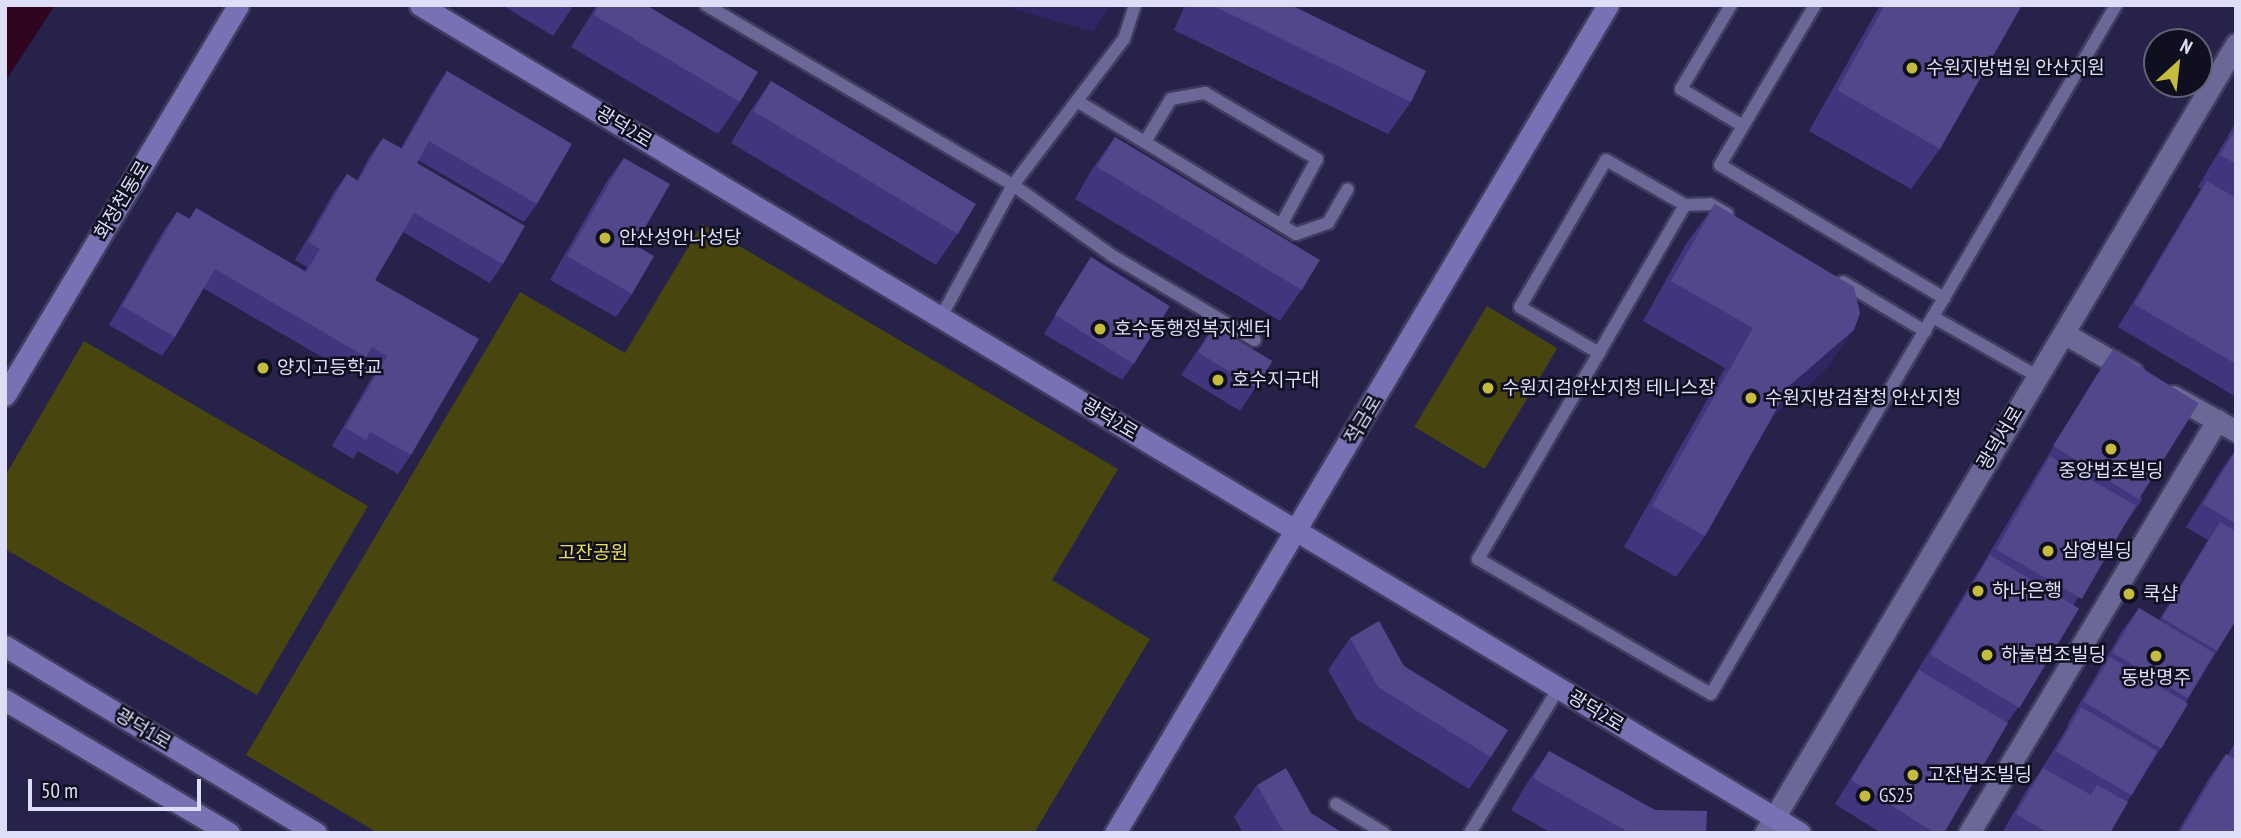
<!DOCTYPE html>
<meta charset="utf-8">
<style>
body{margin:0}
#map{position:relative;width:2241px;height:838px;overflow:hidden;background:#26224a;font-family:"PT Sans Narrow","Noto Sans KR",sans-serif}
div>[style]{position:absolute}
.green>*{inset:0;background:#49450e;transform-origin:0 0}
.water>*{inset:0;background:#2f0520}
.roads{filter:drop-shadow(2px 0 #413c5f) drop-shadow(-2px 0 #413c5f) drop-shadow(0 2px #413c5f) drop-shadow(0 -2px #413c5f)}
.lane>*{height:12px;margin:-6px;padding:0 6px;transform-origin:6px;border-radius:6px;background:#6a6896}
.street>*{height:21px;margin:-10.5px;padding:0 10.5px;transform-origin:10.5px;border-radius:10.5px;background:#6a6896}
.secondary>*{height:21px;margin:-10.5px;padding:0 10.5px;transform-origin:10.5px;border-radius:10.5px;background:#7772b4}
.wall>*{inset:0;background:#41357e}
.shaded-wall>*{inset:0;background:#2f2664}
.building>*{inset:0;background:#52478b;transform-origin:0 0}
.dots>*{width:19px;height:19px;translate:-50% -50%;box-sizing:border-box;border:4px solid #100f20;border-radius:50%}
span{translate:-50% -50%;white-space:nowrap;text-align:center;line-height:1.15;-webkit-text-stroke:5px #100f20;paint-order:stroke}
.poi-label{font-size:19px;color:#dedef8}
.left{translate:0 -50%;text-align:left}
.street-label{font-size:19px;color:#dedef8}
.park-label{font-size:19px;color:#e9e055}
.frame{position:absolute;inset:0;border:7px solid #dedef8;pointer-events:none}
.north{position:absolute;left:2143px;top:28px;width:70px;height:70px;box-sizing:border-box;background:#100f20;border:2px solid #626276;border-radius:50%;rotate:27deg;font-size:19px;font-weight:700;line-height:28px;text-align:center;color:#dedef8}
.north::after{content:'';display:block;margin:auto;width:24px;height:32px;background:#c5bc3d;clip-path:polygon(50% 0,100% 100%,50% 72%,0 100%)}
.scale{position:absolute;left:28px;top:779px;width:173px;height:32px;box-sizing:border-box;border:4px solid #dedef8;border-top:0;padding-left:9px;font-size:21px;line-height:24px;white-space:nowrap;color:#dedef8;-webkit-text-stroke:5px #100f20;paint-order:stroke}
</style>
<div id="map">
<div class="green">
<i style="clip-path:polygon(702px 224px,1118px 469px,1052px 580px,1150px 639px,1034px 833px,378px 833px,246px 755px,520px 292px,625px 353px)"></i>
<i style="left:1487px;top:306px;width:82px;height:141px;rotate:31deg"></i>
<i style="clip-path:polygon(84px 341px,368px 506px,257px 695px,5px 549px,5px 476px)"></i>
</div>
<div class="water">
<i style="clip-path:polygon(5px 5px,55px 5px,5px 82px)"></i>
</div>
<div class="roads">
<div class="lane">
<i style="left:706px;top:5px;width:356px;rotate:30.4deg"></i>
<i style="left:1013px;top:185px;width:120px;rotate:35.5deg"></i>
<i style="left:1111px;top:255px;width:167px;rotate:30.6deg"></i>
<i style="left:1731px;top:5px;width:98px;rotate:120.8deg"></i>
<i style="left:1681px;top:89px;width:72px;rotate:30.8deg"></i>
<i style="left:1815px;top:5px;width:186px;rotate:120.7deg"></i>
<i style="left:1720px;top:165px;width:261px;rotate:30.7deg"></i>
<i style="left:1077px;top:101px;width:256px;rotate:31.3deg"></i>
<i style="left:1296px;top:234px;width:34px;rotate:-19deg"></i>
<i style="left:1328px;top:223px;width:39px;rotate:-60deg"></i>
<i style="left:1145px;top:142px;width:50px;rotate:-58.8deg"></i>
<i style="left:1171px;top:99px;width:35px;rotate:-10deg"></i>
<i style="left:1205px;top:93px;width:130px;rotate:30.5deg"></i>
<i style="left:1317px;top:159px;width:75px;rotate:118.6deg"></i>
<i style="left:1685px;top:205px;width:25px;rotate:-2deg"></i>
<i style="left:1710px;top:204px;width:20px;rotate:30deg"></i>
<i style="left:1843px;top:282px;width:96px;rotate:30.9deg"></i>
<i style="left:941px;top:317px;width:150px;rotate:-61.4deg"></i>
<i style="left:1013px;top:185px;width:183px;rotate:-52.8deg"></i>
<i style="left:1124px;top:39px;width:36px;rotate:-72deg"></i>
<i style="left:1933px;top:317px;width:120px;rotate:29.6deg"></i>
<i style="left:1599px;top:353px;width:91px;rotate:-149.8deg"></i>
<i style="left:1520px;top:307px;width:170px;rotate:-59.7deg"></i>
<i style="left:1606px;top:160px;width:91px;rotate:29.7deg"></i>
<i style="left:1685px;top:205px;width:171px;rotate:120.2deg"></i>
<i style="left:1599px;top:353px;width:239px;rotate:120.4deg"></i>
<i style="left:1478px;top:559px;width:269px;rotate:30.1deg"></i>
<i style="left:1711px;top:694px;width:799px;rotate:-59.55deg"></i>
<i style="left:1336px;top:804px;width:56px;rotate:31.1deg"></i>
<i style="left:1470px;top:833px;width:170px;rotate:-58.5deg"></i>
</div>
<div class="street">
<i style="left:2065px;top:334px;width:78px;rotate:29.8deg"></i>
<i style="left:2173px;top:396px;width:72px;rotate:29.1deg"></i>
<i style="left:1765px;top:833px;width:919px;rotate:-59.16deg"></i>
<i style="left:1969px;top:833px;width:482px;rotate:-59deg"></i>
</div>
<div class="secondary">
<i style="left:420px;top:5px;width:1609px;rotate:30.96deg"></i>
<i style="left:5px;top:395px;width:454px;rotate:-59.1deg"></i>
<i style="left:5px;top:646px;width:363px;rotate:31deg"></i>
<i style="left:5px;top:700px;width:261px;rotate:30.7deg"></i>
<i style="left:1115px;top:833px;width:964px;rotate:-59.23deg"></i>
</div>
</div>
<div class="wall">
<i style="clip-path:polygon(502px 5px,574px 5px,553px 36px)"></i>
<i style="clip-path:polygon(597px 5px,646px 5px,740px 102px,718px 134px,571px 47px)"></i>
<i style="clip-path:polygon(1185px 5px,1291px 5px,1411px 102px,1388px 134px,1174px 30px)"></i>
<i style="clip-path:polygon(1880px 5px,2022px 5px,1940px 149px,1911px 189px,1809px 131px)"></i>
<i style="clip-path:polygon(447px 71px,537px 204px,524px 222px,418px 160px,417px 163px,503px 264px,490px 283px,403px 232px,375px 280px,411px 455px,398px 474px,358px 451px,353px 459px,332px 446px,374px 374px,360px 366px,353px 375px,203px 288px,175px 337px,162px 356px,109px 325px,164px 230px,177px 212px,189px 219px,196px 208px,305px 271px,307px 267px,295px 260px,334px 192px,347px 174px,357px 180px,370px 156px,383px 138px,401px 148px,434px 90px)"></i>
<i style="clip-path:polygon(771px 81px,958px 233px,936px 265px,731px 143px,749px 113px)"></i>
<i style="clip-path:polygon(2236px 122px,2236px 397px,2118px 327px,2191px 205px,2201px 189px,2198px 187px)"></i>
<i style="clip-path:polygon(1115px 137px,1302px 289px,1280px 321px,1075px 199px,1092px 169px)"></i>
<i style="clip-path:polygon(624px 158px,635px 245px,632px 294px,616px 317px,550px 280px,607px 181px)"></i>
<i style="clip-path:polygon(1715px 204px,1825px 370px,1773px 416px,1705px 536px,1676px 577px,1624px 547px,1725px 368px,1643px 321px,1686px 244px)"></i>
<i style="clip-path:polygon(1091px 257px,1135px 362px,1122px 380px,1044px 334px,1079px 276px)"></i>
<i style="clip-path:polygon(1214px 326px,1256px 387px,1240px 411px,1181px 375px)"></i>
<i style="clip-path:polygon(2113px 350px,2142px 500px,2126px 523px,2124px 523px,2073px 606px,2017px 709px,2007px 723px,1944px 833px,1881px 833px,1835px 804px,1978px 572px,2097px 374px)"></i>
<i style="clip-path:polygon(2236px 449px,2236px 620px,2186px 702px,2161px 748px,2127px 802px,2110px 833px,2002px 833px,2026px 791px,2040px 772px,2068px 726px,2067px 725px,2122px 631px,2139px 608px,2159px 620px,2208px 540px,2186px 527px,2222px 469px)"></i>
<i style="clip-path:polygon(1350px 638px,1404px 666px,1491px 757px,1469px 789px,1356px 719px,1328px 670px)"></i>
<i style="clip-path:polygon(2236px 741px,2236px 833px,2177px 833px,2209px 778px,2226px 754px,2228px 755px)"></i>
<i style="clip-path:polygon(1549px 751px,1655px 810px,1706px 833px,1551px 833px,1511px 810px,1527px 783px)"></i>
<i style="clip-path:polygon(1257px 785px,1343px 833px,1243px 833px,1234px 817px)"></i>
</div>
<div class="shaded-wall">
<i style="clip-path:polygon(1001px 5px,1111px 5px,1093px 32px)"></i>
<i style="clip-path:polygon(1854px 330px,1825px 370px,1762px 425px,1790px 385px)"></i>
</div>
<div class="building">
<i style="clip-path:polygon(599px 5px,646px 5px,758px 72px,740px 102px,594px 15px)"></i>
<i style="clip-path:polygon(1212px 5px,1291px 5px,1426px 71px,1411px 102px)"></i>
<i style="clip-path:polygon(1885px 5px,2022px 5px,1940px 149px,1837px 90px)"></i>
<i style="clip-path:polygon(447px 71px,572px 144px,537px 204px,429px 141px,417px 163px,525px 226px,503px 264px,414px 213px,375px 280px,479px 339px,411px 455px,370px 432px,366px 440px,345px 428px,387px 356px,372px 347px,366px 357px,215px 269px,175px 337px,122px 306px,177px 212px,190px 219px,196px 208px,306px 272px,320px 249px,308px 242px,347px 174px,358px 181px,383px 138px,402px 149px)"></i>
<i style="left:771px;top:81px;width:239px;height:35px;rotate:31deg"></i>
<i style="clip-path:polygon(2236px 128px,2236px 164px,2220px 155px)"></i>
<i style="left:1115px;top:137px;width:239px;height:35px;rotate:31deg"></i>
<i style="clip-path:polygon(624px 158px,670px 184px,635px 245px,654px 256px,632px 294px,567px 256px)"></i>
<i style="clip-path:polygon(2207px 181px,2236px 198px,2236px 364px,2134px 304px)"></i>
<i style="clip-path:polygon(1715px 204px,1854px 287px,1860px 313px,1854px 330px,1790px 385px,1705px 536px,1652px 506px,1753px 328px,1671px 281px)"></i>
<i style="left:1091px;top:257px;width:93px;height:68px;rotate:32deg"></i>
<i style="left:1214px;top:326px;width:68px;height:31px;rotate:31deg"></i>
<i style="left:2113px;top:350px;width:101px;height:113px;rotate:32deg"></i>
<i style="clip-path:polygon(2236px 450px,2236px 524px,2203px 504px)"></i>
<i style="left:2050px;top:456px;width:99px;height:108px;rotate:30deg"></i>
<i style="clip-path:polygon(2220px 522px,2236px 531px,2236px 620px,2217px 651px,2162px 618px)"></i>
<i style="left:1990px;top:555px;width:104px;height:116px;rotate:31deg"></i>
<i style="left:2139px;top:608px;width:88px;height:52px;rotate:31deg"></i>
<i style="clip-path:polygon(1379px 621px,1404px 666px,1508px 730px,1491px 757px,1378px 687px,1350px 638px)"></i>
<i style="left:2110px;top:657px;width:91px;height:52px;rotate:31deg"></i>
<i style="clip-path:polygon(1919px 670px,2008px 723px,1944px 833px,1935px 833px,1851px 780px)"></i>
<i style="left:2081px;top:707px;width:88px;height:51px;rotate:30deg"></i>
<i style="clip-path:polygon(1549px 751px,1655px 810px,1707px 811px,1706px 833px,1630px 833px,1533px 778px)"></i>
<i style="clip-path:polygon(2226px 754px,2236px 760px,2236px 833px,2180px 833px)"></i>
<i style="clip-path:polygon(1286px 768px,1311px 813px,1343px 833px,1284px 833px,1257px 785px)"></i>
<i style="clip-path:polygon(2043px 768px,2091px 795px,2097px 785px,2128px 802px,2110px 833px,2048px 833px,2016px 814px)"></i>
</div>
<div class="dots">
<i style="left:1912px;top:68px;background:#c5bc3d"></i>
<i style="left:605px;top:238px;background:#c5bc3d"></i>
<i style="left:1100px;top:329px;background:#c5bc3d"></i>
<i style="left:263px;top:368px;background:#c5bc3d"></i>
<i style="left:1218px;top:380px;background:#c5bc3d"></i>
<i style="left:1488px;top:388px;background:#c5bc3d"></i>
<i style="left:1751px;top:398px;background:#c5bc3d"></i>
<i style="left:2111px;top:449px;background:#c5bc3d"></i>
<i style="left:2048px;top:551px;background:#c5bc3d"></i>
<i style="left:1978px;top:591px;background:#c5bc3d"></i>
<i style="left:2129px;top:594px;background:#c5bc3d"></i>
<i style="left:1987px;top:655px;background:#c5bc3d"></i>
<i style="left:2156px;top:656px;background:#c5bc3d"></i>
<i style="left:1913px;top:775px;background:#c5bc3d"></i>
<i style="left:1865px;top:796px;background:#c5bc3d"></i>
</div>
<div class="poi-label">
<span class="left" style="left:1926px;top:68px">수원지방법원 안산지원</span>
<span class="left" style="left:619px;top:238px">안산성안나성당</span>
<span class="left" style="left:1114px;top:329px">호수동행정복지센터</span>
<span class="left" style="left:277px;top:368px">양지고등학교</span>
<span class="left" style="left:1232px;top:380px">호수지구대</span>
<span class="left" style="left:1502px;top:388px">수원지검안산지청 테니스장</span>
<span class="left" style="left:1765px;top:398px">수원지방검찰청 안산지청</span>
<span style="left:2111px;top:471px">중앙법조빌딩</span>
<span class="left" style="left:2062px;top:551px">삼영빌딩</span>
<span class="left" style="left:1992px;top:591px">하나은행</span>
<span class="left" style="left:2143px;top:594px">쿡샵</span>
<span class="left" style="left:2001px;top:655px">하눌법조빌딩</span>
<span style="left:2156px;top:678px">동방명주</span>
<span class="left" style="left:1927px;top:775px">고잔법조빌딩</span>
<span class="left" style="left:1879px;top:796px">GS25</span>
</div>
<div class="street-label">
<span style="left:624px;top:127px;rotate:31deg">광덕2로</span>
<span style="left:122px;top:200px;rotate:-59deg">화정천동로</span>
<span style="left:1110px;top:419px;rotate:31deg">광덕2로</span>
<span style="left:1363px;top:420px;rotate:-59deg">적금로</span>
<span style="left:2000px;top:438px;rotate:-59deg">광덕서로</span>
<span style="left:1596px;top:711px;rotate:31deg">광덕2로</span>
<span style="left:143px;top:729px;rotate:31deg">광덕1로</span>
</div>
<div class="park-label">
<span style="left:593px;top:553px">고잔공원</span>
</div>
<div class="frame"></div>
<div class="north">N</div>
<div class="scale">50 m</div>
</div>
